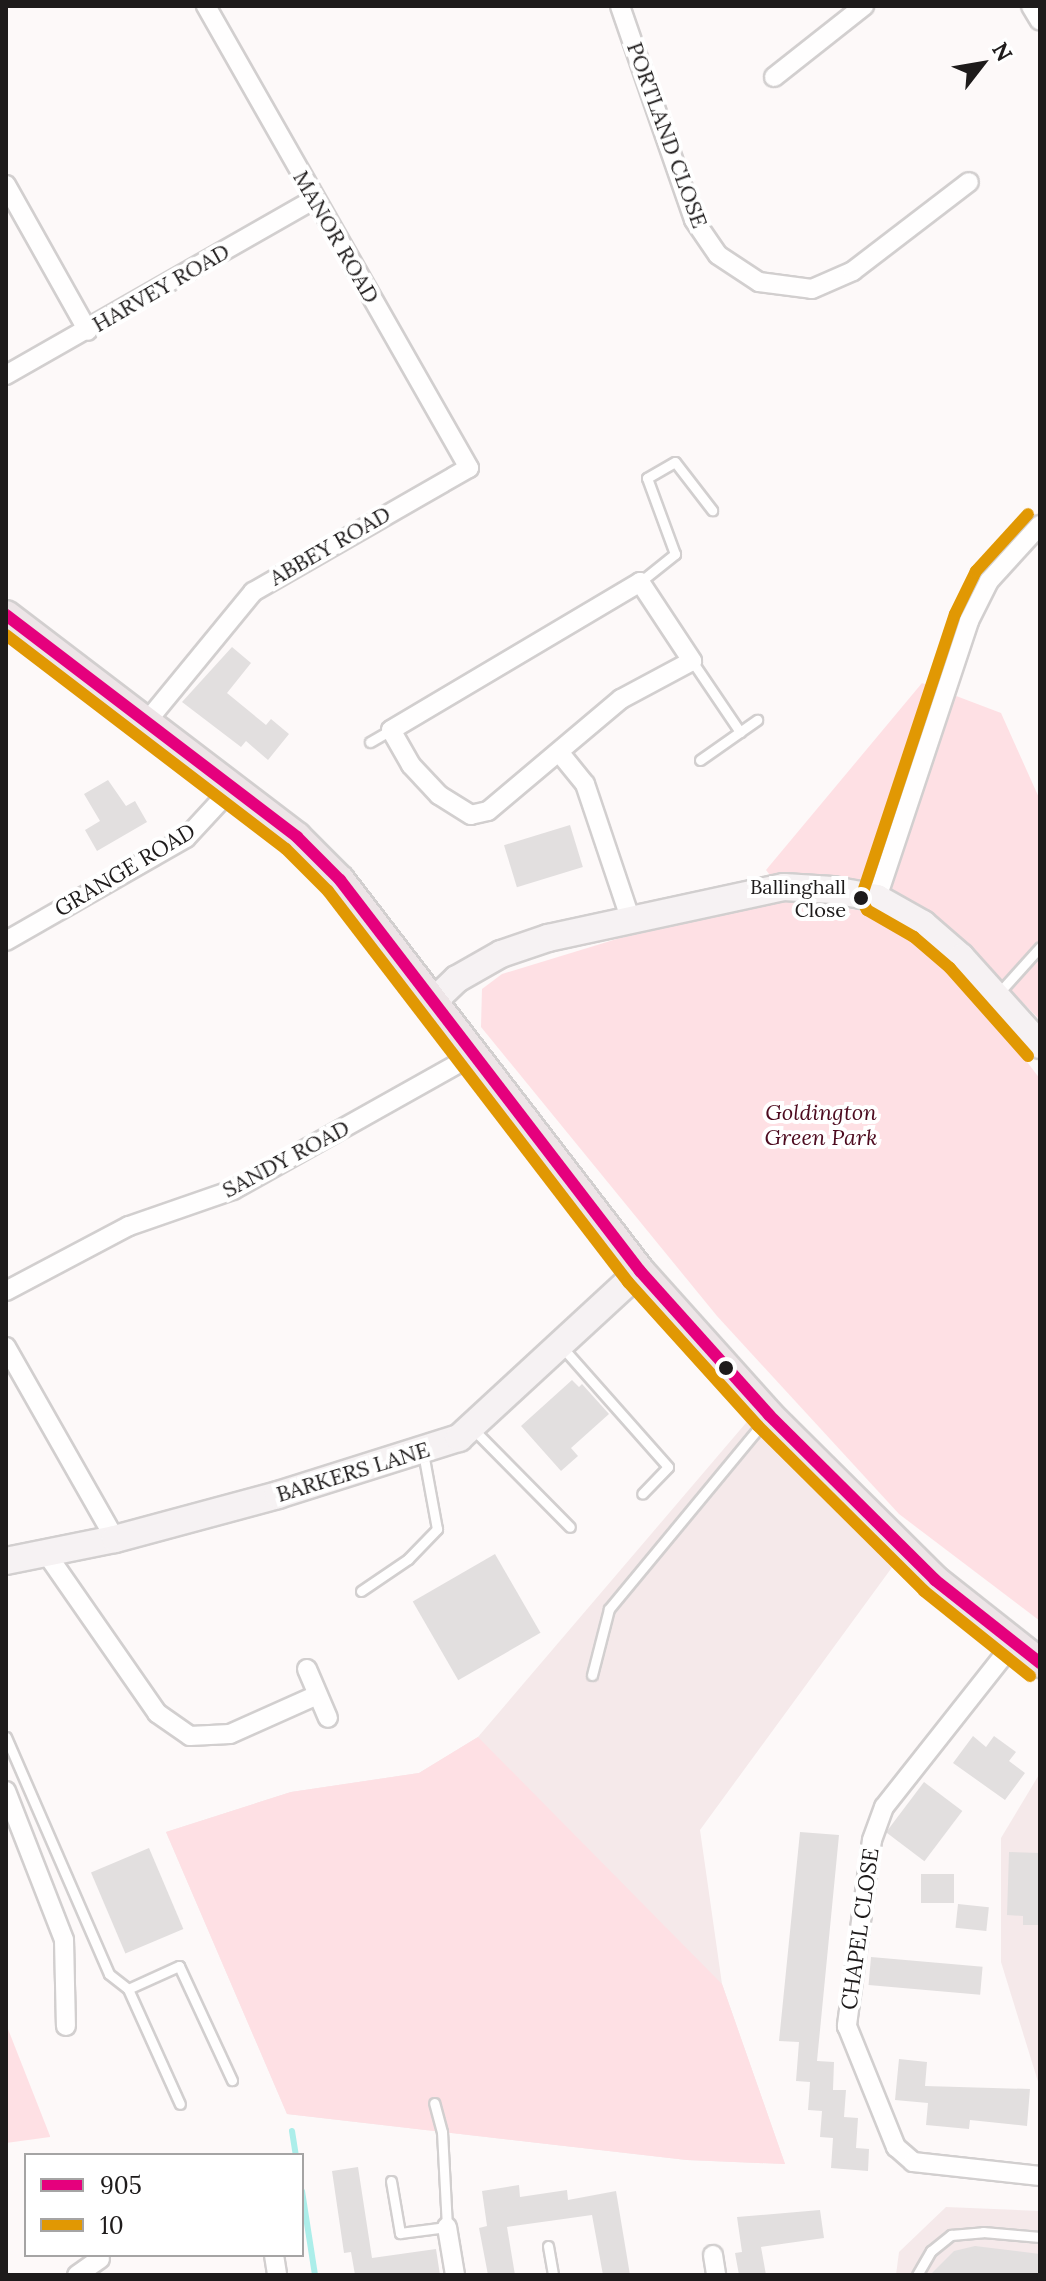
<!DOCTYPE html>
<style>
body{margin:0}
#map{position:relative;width:1046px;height:2281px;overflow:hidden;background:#fdf9f9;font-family:Lora,serif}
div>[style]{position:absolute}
.built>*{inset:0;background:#f5e9ea}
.green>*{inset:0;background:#fee0e4}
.stream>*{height:6px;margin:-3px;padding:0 3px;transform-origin:3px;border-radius:3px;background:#aceeea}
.building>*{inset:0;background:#e2dfdf;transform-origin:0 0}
.roads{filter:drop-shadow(2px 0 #d2cfcf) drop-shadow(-2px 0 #d2cfcf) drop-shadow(0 2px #d2cfcf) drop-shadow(0 -2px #d2cfcf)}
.lane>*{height:9px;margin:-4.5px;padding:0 4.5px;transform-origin:4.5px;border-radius:4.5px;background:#fffefe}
.street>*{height:18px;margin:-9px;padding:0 9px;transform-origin:9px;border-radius:9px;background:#fffefe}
.secondary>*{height:26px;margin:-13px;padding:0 13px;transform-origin:13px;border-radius:13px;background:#f6f2f3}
.primary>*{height:28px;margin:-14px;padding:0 14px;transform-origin:14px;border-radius:14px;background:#ede5e7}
.bus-1>*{height:12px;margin:-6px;padding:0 6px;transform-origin:6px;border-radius:6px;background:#e5007d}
.bus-2>*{height:12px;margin:-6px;padding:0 6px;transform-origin:6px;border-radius:6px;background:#e19803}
.dots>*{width:22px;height:22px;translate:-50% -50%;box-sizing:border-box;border:4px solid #fff;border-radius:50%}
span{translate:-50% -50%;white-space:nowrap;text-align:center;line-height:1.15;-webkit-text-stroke:8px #fff;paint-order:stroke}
.bus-label{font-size:20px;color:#1e1b1b}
.right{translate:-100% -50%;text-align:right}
.street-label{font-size:22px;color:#1e1b1b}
.park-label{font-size:22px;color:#4d0b1f;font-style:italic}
.frame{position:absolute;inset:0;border:8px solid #1e1b1b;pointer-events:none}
.legend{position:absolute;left:24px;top:2153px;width:280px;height:104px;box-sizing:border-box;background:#fff;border:2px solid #a5a4a4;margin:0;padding:10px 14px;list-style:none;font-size:24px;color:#1e1b1b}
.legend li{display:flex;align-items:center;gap:16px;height:40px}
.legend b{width:40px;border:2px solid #a5a4a4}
.north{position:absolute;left:942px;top:24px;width:80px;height:80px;-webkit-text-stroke:6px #fff;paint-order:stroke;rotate:59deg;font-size:22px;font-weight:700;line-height:32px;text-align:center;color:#1e1b1b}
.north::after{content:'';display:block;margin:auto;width:28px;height:36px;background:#1e1b1b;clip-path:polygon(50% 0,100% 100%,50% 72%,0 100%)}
</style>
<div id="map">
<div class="built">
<i style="clip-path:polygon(751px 1417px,893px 1566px,700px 1830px,722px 1984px,785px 2164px,687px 2160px,287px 2114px,166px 1832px,291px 1792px,419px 1773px,478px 1737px)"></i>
<i style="clip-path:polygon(1040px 1773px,1040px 2088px,1001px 1962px,1001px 1838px)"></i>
<i style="clip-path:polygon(946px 2207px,1040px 2211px,1040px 2275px,896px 2275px,899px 2252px)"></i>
</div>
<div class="green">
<i style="clip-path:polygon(922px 683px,1001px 713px,1040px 800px,1040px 1020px,952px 931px,914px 904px,773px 879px,766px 870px)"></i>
<i style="clip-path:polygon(788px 901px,865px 911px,920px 939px,966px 981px,1040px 1079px,1040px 1621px,899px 1514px,717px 1316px,481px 1027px,482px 989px,502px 974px,620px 938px)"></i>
<i style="clip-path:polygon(478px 1737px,722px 1984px,785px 2164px,687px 2160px,287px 2114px,166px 1832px,291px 1792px,419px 1773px)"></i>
<i style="clip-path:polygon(6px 2024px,50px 2136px,50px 2137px,6px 2143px)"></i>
</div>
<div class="stream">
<i style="left:292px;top:2131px;width:24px;rotate:81deg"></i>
<i style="left:302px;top:2191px;width:85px;rotate:81.2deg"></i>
</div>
<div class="building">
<i style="clip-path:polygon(232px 647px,251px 663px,227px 693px,266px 725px,271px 719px,289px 734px,268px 760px,246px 741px,241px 747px,182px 702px)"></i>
<i style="clip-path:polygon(108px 780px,126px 806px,135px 801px,147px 822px,97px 851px,85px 830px,100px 821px,84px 794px)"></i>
<i style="left:570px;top:825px;width:44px;height:69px;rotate:73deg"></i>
<i style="clip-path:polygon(572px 1380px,579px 1387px,582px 1384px,609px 1414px,571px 1448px,578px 1456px,561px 1471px,521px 1426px)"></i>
<i style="left:495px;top:1554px;width:91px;height:95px;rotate:60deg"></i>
<i style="clip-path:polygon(973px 1736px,986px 1747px,994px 1736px,1016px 1752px,1009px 1761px,1025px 1773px,1005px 1800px,953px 1763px)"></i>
<i style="left:924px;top:1782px;width:48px;height:63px;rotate:37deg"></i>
<i style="clip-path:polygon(800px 1832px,839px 1835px,817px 2061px,834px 2062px,833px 2090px,846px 2090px,844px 2117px,858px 2118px,856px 2148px,869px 2149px,868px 2171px,831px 2168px,833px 2138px,820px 2137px,822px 2111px,808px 2110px,810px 2082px,796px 2081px,799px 2042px,779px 2041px)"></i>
<i style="left:149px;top:1848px;width:88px;height:63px;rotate:67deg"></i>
<i style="clip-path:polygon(1009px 1852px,1040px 1853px,1040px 1925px,1023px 1925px,1023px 1916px,1007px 1915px)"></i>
<i style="left:954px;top:1874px;width:29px;height:33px;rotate:90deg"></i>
<i style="left:958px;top:1904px;width:31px;height:24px;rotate:6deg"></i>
<i style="left:871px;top:1957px;width:112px;height:28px;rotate:5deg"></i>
<i style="clip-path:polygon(899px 2059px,927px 2062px,925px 2086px,1030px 2089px,1027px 2126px,970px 2120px,969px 2129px,926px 2125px,928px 2103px,895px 2100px)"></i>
<i style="clip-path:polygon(358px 2167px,372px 2258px,436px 2249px,440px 2275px,355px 2275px,351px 2252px,344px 2253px,332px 2171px)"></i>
<i style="clip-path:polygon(519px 2185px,520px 2197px,567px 2190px,568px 2200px,616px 2191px,630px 2275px,603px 2275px,592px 2215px,507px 2227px,515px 2275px,488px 2275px,479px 2228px,487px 2226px,482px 2191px)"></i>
<i style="clip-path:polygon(820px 2210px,824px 2238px,761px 2247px,766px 2275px,739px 2275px,735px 2253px,742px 2252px,737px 2217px)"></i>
<i style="clip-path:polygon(975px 2246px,1040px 2254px,1040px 2275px,930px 2275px,954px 2251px)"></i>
</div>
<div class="roads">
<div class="lane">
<i style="left:640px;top:582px;width:45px;rotate:-38.7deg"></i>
<i style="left:675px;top:554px;width:81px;rotate:-110.2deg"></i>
<i style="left:647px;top:478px;width:32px;rotate:-30deg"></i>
<i style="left:675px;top:462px;width:61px;rotate:52.4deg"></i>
<i style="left:692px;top:661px;width:86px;rotate:55.9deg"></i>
<i style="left:370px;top:742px;width:24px;rotate:-30deg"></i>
<i style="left:700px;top:760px;width:70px;rotate:-35.1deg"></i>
<i style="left:997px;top:995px;width:64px;rotate:-48.1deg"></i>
<i style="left:562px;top:1347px;width:160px;rotate:48.5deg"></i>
<i style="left:668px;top:1467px;width:37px;rotate:134deg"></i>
<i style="left:472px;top:1428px;width:139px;rotate:45.3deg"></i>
<i style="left:361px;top:1591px;width:57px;rotate:-34.2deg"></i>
<i style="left:408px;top:1559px;width:42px;rotate:-46deg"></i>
<i style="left:437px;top:1529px;width:77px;rotate:-100.4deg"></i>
<i style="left:592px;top:1675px;width:68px;rotate:-75.6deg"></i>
<i style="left:609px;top:1609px;width:248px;rotate:-50.4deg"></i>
<i style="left:6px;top:1737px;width:258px;rotate:66.5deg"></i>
<i style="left:109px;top:1974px;width:24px;rotate:38deg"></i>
<i style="left:128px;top:1989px;width:56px;rotate:-24.3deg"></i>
<i style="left:179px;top:1966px;width:126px;rotate:65.1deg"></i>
<i style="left:128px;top:1989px;width:126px;rotate:65.7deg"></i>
<i style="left:391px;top:2181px;width:53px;rotate:80.2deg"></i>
<i style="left:400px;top:2233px;width:47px;rotate:-7.3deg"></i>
<i style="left:447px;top:2227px;width:95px;rotate:-93deg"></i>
<i style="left:442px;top:2132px;width:30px;rotate:-105deg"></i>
<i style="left:548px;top:2246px;width:29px;rotate:80deg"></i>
<i style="left:917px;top:2275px;width:28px;rotate:-60deg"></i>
<i style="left:931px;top:2251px;width:26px;rotate:-39deg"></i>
<i style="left:951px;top:2235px;width:32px;rotate:-5deg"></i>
<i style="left:983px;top:2232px;width:57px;rotate:5deg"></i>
</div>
<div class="street">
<i style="left:620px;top:6px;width:226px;rotate:70.9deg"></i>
<i style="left:694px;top:220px;width:42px;rotate:55.6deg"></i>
<i style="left:718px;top:255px;width:49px;rotate:33.4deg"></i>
<i style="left:759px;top:282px;width:53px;rotate:7.5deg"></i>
<i style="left:812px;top:289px;width:45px;rotate:-23.7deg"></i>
<i style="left:853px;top:271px;width:146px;rotate:-37.5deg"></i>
<i style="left:1031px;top:6px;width:17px;rotate:59deg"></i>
<i style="left:774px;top:77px;width:115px;rotate:-38.3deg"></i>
<i style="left:6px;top:185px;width:167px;rotate:60.7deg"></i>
<i style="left:6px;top:375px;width:355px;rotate:-29.7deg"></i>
<i style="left:640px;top:582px;width:95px;rotate:56.6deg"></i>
<i style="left:692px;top:661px;width:81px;rotate:151.8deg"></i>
<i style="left:621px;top:699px;width:174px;rotate:139.9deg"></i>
<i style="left:488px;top:811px;width:17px;rotate:167deg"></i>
<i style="left:471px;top:815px;width:38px;rotate:-148deg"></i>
<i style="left:439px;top:795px;width:41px;rotate:-133deg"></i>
<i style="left:411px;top:765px;width:40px;rotate:-119.7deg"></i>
<i style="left:391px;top:730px;width:290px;rotate:-30.7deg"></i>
<i style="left:148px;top:720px;width:166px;rotate:-50.6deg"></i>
<i style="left:253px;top:592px;width:249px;rotate:-29.9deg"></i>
<i style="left:469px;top:468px;width:532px;rotate:-119.65deg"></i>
<i style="left:559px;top:752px;width:41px;rotate:50.9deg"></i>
<i style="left:585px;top:784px;width:145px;rotate:71.4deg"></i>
<i style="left:877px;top:898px;width:292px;rotate:-71.6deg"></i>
<i style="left:969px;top:621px;width:45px;rotate:-63.4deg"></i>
<i style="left:989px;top:581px;width:76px;rotate:-47.7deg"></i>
<i style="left:6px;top:941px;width:207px;rotate:-29.8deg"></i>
<i style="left:186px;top:838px;width:71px;rotate:-47.3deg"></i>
<i style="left:6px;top:1291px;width:139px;rotate:-27.9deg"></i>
<i style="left:129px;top:1226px;width:110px;rotate:-19.1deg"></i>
<i style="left:233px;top:1190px;width:276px;rotate:-29.3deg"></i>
<i style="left:6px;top:1347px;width:221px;rotate:60.4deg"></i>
<i style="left:46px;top:1553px;width:195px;rotate:55.2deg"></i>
<i style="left:157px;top:1713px;width:40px;rotate:34.9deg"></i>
<i style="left:190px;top:1736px;width:40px;rotate:-2.9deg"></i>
<i style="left:230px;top:1734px;width:95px;rotate:-24.1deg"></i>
<i style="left:1012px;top:1645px;width:206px;rotate:128.3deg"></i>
<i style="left:884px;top:1807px;width:35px;rotate:110deg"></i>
<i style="left:872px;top:1840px;width:188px;rotate:97.7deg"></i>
<i style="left:847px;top:2026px;width:131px;rotate:68deg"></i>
<i style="left:896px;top:2147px;width:23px;rotate:41deg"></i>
<i style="left:913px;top:2162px;width:128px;rotate:6.3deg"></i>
<i style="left:307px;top:1669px;width:53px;rotate:66.8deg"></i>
<i style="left:6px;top:1791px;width:160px;rotate:68.7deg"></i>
<i style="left:64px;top:1940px;width:86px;rotate:88.7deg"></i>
<i style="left:447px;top:2227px;width:49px;rotate:80.5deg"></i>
<i style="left:274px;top:2255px;width:20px;rotate:81deg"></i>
<i style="left:713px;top:2255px;width:20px;rotate:81deg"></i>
<i style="left:77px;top:2275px;width:28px;rotate:-35deg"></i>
</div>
<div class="secondary">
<i style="left:433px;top:1002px;width:33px;rotate:-44deg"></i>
<i style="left:457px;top:979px;width:51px;rotate:-29.6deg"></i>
<i style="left:501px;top:954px;width:50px;rotate:-18.8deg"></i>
<i style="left:548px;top:938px;width:241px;rotate:-12.2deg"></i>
<i style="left:784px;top:887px;width:49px;rotate:3.5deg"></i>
<i style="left:833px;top:890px;width:45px;rotate:10.3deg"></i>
<i style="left:877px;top:898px;width:53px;rotate:29.5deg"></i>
<i style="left:923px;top:924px;width:50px;rotate:41deg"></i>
<i style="left:961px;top:957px;width:118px;rotate:48.1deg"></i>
<i style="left:6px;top:1561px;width:111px;rotate:-11.4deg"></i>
<i style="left:115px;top:1539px;width:169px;rotate:-15.1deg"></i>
<i style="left:278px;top:1495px;width:190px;rotate:-17.5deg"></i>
<i style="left:459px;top:1438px;width:246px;rotate:-42.7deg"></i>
</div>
<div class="primary">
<i style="left:6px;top:615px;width:366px;rotate:37.3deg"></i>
<i style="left:297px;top:837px;width:61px;rotate:45deg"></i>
<i style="left:340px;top:880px;width:493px;rotate:52.5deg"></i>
<i style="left:640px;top:1271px;width:193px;rotate:48.1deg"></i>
<i style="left:769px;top:1415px;width:234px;rotate:44.8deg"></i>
<i style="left:935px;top:1580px;width:134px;rotate:38.3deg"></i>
</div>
</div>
<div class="bus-1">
<i style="left:6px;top:615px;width:366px;rotate:37.3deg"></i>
<i style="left:297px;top:837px;width:61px;rotate:45deg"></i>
<i style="left:340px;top:880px;width:493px;rotate:52.5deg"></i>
<i style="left:640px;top:1271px;width:193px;rotate:48.1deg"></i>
<i style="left:769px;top:1415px;width:234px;rotate:44.8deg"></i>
<i style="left:935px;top:1580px;width:134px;rotate:38.3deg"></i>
</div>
<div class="bus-2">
<i style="left:6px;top:635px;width:352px;rotate:37.4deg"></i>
<i style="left:286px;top:849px;width:59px;rotate:45deg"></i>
<i style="left:328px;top:891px;width:493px;rotate:52.5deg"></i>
<i style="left:628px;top:1282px;width:194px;rotate:47.9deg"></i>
<i style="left:758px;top:1426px;width:234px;rotate:44.8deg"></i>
<i style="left:924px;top:1591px;width:136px;rotate:38.7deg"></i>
<i style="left:1028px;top:1056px;width:118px;rotate:-131.6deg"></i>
<i style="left:950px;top:968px;width:48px;rotate:-139.3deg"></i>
<i style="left:914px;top:937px;width:54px;rotate:-150.1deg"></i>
<i style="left:867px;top:910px;width:13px;rotate:-117deg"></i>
<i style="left:861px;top:898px;width:299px;rotate:-71.7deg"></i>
<i style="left:955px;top:614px;width:48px;rotate:-64deg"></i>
<i style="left:976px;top:571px;width:77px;rotate:-47.6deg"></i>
</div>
<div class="dots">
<i style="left:861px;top:898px;background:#1e1b1b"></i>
<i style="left:726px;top:1368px;background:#1e1b1b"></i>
</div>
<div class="bus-label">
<span class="right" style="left:846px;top:898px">Ballinghall<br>Close</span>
</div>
<div class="street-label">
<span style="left:667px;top:135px;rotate:70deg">PORTLAND CLOSE</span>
<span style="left:336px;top:237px;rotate:60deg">MANOR ROAD</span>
<span style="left:161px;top:288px;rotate:-30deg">HARVEY ROAD</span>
<span style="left:330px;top:546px;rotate:-30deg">ABBEY ROAD</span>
<span style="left:125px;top:870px;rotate:-31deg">GRANGE ROAD</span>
<span style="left:286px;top:1159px;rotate:-28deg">SANDY ROAD</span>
<span style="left:353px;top:1472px;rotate:-17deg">BARKERS LANE</span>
<span style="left:860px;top:1929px;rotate:-82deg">CHAPEL CLOSE</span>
</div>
<div class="park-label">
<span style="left:821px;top:1125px">Goldington<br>Green Park</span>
</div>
<div class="frame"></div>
<ul class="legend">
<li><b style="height:10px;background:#e5007d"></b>905</li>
<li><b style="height:10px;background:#e19803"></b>10</li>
</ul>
<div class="north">N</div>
</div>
